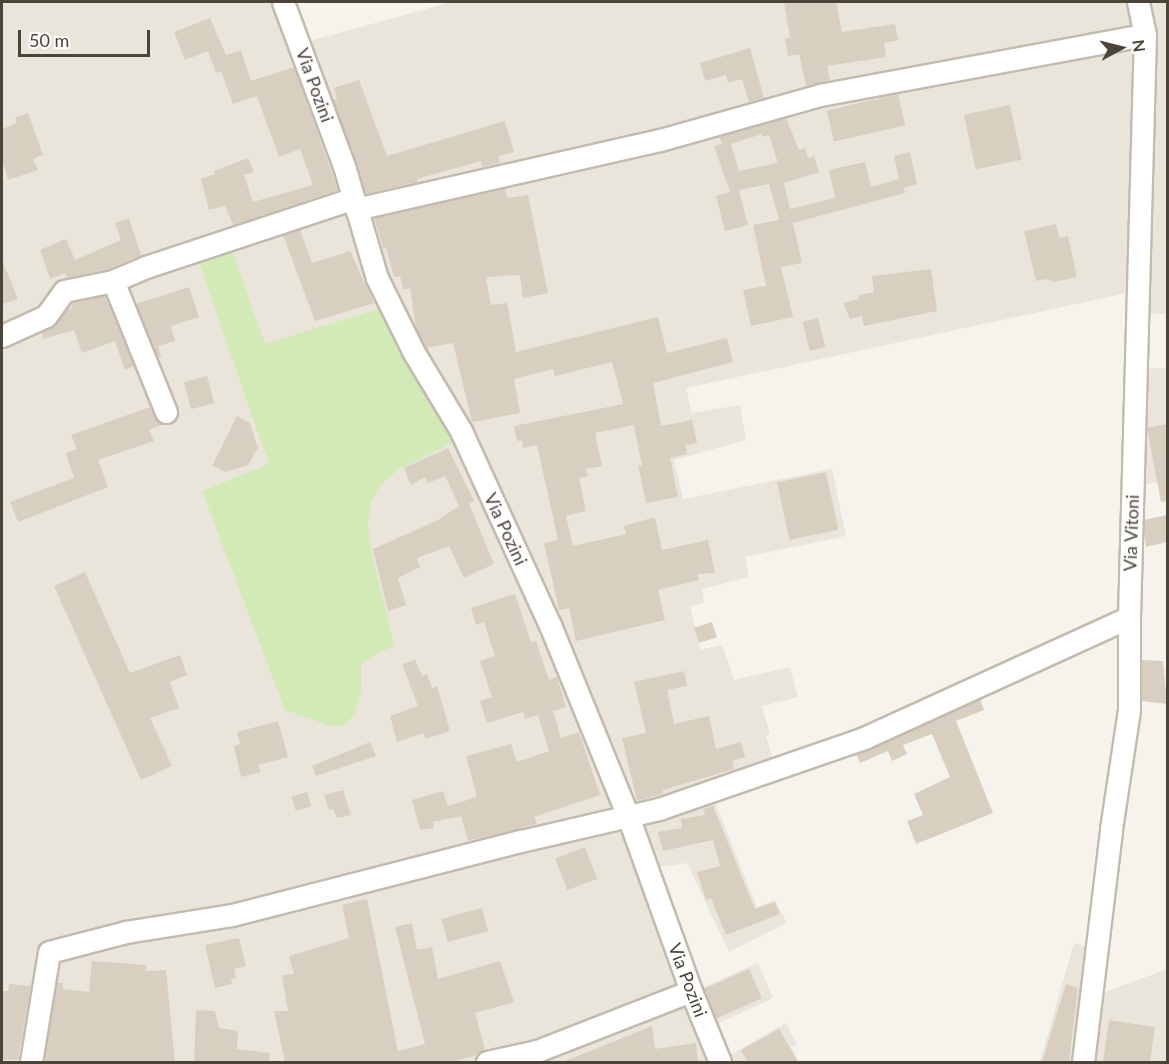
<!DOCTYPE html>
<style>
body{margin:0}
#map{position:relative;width:1169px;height:1064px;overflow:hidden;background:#f6f3ec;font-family:Lato,sans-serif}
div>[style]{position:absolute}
.residential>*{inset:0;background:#eae5da}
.green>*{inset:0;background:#d2eab5}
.building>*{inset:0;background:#d8cfc1;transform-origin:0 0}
.roads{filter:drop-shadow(2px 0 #c2bbae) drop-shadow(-2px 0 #c2bbae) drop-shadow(0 2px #c2bbae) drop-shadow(0 -2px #c2bbae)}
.minor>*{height:21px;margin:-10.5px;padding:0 10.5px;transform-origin:10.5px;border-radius:10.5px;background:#fff}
span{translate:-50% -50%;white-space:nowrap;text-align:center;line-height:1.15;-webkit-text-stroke:6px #fff;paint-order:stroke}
.street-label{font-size:18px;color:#4b4439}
.frame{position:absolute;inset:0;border:3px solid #4b4439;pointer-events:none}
.north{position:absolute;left:1091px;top:18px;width:60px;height:60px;-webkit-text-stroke:4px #fff;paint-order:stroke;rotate:83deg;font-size:16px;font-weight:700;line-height:24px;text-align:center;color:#4b4439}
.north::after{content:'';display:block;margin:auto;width:21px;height:27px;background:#4b4439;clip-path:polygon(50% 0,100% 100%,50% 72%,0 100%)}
.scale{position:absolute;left:18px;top:30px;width:132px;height:27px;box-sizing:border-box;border:3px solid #4b4439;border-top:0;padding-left:8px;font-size:18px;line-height:21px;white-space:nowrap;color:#4b4439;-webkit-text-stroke:4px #fff;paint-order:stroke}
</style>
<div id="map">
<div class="residential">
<i style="clip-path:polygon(2px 2px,294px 2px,310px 41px,451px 2px,1150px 2px,1150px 4px,1155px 2px,1167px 2px,1167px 314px,1126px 312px,1127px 293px,686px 388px,692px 413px,740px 405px,746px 440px,674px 460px,683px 499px,832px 469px,846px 536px,745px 557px,749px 577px,702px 589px,704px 603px,690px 606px,700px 650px,722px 645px,734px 680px,790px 667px,798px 697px,762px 706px,770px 734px,766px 736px,779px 779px,714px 800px,757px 907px,775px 900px,787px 923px,729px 952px,687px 863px,655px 868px,699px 989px,758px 963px,773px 998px,713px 1026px,728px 1056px,786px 1023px,797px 1044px,791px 1047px,799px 1062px,2px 1062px)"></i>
<i style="clip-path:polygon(1168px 368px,1167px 480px,1126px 489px,1123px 369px)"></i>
<i style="clip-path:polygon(1074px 943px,1100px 949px,1095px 996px,1167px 969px,1167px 1062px,1040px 1062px)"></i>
</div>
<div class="green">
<i style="clip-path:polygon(230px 245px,265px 344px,381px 308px,452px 443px,399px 469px,381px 484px,371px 501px,368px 525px,371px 551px,394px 645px,361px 663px,361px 692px,355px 713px,344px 726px,328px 725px,285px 710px,202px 491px,269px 464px,197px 257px)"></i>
</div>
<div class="building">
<i style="clip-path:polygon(784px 2px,836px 2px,842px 32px,895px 24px,898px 40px,884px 43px,886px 57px,827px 66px,830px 80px,806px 86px,799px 54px,788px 56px,785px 38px,790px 38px)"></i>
<i style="clip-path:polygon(210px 18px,226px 55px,241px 50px,251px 81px,294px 67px,338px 190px,233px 225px,225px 206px,209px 210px,201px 179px,215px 174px,214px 171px,248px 158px,254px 172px,244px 175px,253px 202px,313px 185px,300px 149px,279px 157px,257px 96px,233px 104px,221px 71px,216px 73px,208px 51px,185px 60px,174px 32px)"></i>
<i style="clip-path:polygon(750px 48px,764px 98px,749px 102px,742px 79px,728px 83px,726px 75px,705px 81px,700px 63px)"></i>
<i style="clip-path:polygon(359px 80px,387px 156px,505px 121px,514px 152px,498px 156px,500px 163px,482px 167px,481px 161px,417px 179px,418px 182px,365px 194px,333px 100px,337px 99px,334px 88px)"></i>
<i style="left:898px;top:94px;width:32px;height:73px;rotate:77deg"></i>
<i style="left:1010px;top:105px;width:56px;height:47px;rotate:78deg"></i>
<i style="clip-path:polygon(28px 113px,43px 155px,33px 159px,38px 170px,8px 180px,2px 159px,2px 129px,17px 123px,15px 118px)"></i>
<i style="clip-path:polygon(evenodd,786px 118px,799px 150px,805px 148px,808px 158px,814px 156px,819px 172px,784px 183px,790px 209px,835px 198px,829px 170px,865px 162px,871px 187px,899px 179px,894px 156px,910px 152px,917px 184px,904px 188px,905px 193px,793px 223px,802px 263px,781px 267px,793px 317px,751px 326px,743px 290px,766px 286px,753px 225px,779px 220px,769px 184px,739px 190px,748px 225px,725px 231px,716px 196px,738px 190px,730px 192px,714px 146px,722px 144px,719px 137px,786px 118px,762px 134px,762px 137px,769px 135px,778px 163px,739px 171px,731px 144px,762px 134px)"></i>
<i style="clip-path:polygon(505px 188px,507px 198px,528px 195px,548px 293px,523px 298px,520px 275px,486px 277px,491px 305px,507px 303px,516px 352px,658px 317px,667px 353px,727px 338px,733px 362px,653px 383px,661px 426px,692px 420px,697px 443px,686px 445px,687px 454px,670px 458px,678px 497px,646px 503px,638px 465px,642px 466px,634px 425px,595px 433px,602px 466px,586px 469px,588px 476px,579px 478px,586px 511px,566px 516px,573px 546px,626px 534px,624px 526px,655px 517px,662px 550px,708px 540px,715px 573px,697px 574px,699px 580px,658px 590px,665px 620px,576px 641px,569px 608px,559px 610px,544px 543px,558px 540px,537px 445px,523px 448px,522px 440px,517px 441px,514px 426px,623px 404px,612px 362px,555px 376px,553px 369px,514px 379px,520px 413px,472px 422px,453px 343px,426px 348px,416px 328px,410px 288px,403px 290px,400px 276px,394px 277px,386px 247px,383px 248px,374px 218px)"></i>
<i style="clip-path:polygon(129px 218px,141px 255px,109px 269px,66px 278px,66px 273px,50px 279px,40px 250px,66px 239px,75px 260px,121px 240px,115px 223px)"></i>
<i style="clip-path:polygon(1056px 224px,1059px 238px,1068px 236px,1077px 277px,1054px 282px,1046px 279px,1036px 281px,1024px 231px)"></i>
<i style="clip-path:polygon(300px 230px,312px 263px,350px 251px,374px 303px,315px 321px,283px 235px)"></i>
<i style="clip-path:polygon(2px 260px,18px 299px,2px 304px)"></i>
<i style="clip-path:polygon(931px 269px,937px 311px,864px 326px,862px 316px,850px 319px,843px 303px,859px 299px,859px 295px,874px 292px,872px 276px)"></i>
<i style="clip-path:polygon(189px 287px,199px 317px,171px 326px,175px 341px,158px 346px,161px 357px,158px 358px,136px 304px)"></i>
<i style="clip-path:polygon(105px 296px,134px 366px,125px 370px,115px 341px,82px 353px,74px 330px,43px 339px,42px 332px,52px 327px,65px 311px,72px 308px,71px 302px)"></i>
<i style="left:818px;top:318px;width:30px;height:16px;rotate:76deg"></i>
<i style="left:207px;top:376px;width:28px;height:24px;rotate:75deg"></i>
<i style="clip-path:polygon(150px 407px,158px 422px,164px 424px,149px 430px,154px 441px,98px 460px,108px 487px,18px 522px,10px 502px,74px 478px,66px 453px,77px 449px,71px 435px)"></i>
<i style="clip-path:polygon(237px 416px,250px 423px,258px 448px,248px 465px,226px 472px,212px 466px)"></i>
<i style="clip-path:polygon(1167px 424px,1167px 501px,1161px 502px,1147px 428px)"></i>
<i style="clip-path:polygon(448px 448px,474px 501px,469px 504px,494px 564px,464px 578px,449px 546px,417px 558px,420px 567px,398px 578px,406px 605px,388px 611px,373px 549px,438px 520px,459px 506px,445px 476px,428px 483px,425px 477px,411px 485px,404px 468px)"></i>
<i style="left:826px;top:472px;width:59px;height:50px;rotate:78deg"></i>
<i style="clip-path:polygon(1167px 515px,1167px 542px,1146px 547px,1144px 520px)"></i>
<i style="clip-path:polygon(85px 572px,130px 673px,180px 655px,187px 675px,170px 682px,179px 708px,150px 718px,172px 766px,141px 780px,54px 586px)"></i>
<i style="clip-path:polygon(515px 594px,531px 642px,536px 641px,549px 680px,557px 677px,566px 707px,553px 711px,561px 738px,579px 732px,600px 795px,534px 817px,537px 824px,468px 841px,461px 816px,433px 822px,434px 828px,420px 830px,412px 800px,443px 791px,448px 806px,477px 797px,466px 756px,511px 744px,517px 762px,549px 751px,538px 715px,525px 719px,523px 712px,487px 723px,480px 701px,492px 697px,480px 661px,495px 656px,484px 622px,476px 625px,471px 608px)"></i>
<i style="left:712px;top:622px;width:16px;height:19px;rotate:72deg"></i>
<i style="clip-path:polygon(415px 660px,422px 676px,427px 674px,432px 688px,437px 686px,450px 731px,425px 739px,424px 733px,397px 742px,390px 716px,418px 706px,402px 664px)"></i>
<i style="clip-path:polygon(1142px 660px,1163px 661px,1167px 704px,1142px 701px)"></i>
<i style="clip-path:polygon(684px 671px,687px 686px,667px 690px,674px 724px,709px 716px,716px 749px,741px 742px,745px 757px,732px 761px,734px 769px,663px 790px,663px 794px,637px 801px,622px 738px,646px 733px,634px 682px)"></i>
<i style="clip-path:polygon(980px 699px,984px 710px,956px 721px,993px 813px,916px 844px,907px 821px,923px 815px,914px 794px,950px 777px,932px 734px,903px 745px,907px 754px,892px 761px,888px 751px,860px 763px,856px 754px)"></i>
<i style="clip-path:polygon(278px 721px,288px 757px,258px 765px,261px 772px,241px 777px,234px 746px,240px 744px,237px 732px)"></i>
<i style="clip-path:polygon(370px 742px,376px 756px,316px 776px,312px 766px)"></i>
<i style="clip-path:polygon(343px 790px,351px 815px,337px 818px,333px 809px,329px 810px,324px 795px)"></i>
<i style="left:307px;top:792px;width:15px;height:16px;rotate:74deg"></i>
<i style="clip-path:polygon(713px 806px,755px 909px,775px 902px,780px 914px,726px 935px,711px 898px,706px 900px,697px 872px,720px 866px,713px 840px,663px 851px,658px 832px,682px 828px,681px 819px,705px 815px,703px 809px)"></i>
<i style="left:585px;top:847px;width:34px;height:32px;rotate:69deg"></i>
<i style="clip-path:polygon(367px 899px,398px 1051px,425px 1044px,395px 927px,412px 923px,417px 950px,432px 947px,438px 979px,500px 961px,514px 1002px,475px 1013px,485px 1049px,477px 1055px,452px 1062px,285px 1062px,274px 1011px,288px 1011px,282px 975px,294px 974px,289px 956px,349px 938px,342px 905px)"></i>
<i style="left:482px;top:908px;width:24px;height:42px;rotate:75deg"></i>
<i style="clip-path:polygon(239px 938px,246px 966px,234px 969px,236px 978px,231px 979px,232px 984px,215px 988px,205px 945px)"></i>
<i style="clip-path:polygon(92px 961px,146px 965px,146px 971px,166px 970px,175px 1062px,44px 1062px,57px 983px,63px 983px,63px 989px,89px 992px)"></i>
<i style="left:749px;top:969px;width:32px;height:50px;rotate:66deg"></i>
<i style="clip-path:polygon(9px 984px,31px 986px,18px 1060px,2px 1059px,2px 991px,8px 991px)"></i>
<i style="clip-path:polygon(1066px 984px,1078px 988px,1069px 1062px,1042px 1062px)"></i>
<i style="clip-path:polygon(196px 1010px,215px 1011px,219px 1028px,238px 1031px,237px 1049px,270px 1053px,269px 1062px,194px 1062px)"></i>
<i style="clip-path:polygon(1109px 1020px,1155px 1027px,1150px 1062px,1103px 1062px)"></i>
<i style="clip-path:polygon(652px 1026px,655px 1049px,696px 1043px,698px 1062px,563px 1062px)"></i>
<i style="clip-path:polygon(779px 1029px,798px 1062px,748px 1062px,741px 1050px)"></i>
</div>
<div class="roads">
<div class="minor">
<i style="left:283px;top:2px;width:175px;rotate:69.6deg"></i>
<i style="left:344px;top:166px;width:117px;rotate:73.6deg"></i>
<i style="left:377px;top:278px;width:81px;rotate:63.7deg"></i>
<i style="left:413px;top:351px;width:93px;rotate:59deg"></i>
<i style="left:461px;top:431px;width:213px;rotate:65.4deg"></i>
<i style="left:550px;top:625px;width:206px;rotate:67.8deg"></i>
<i style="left:628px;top:816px;width:186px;rotate:70.2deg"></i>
<i style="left:691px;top:991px;width:77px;rotate:67.8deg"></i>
<i style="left:356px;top:209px;width:312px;rotate:-12.8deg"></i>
<i style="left:660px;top:140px;width:166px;rotate:-15.7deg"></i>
<i style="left:820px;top:95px;width:330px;rotate:-10.5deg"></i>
<i style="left:2px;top:336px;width:48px;rotate:-24.4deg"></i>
<i style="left:46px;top:316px;width:31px;rotate:-54deg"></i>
<i style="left:64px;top:291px;width:50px;rotate:-11.5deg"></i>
<i style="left:166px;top:412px;width:141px;rotate:-112deg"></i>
<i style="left:113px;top:281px;width:36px;rotate:-23deg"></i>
<i style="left:146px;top:267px;width:217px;rotate:-18.3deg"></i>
<i style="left:31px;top:1062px;width:111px;rotate:-80.7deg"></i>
<i style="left:49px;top:952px;width:80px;rotate:-14.6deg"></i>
<i style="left:126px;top:932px;width:107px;rotate:-9.1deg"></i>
<i style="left:232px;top:915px;width:298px;rotate:-14.4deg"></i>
<i style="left:521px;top:841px;width:142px;rotate:-13.1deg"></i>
<i style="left:659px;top:809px;width:217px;rotate:-19.1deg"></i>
<i style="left:864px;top:738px;width:291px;rotate:-24.5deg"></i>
<i style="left:487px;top:1062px;width:51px;rotate:-12.4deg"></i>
<i style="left:537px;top:1051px;width:165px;rotate:-21.3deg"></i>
<i style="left:1083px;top:1062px;width:235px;rotate:-83.1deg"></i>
<i style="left:1111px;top:829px;width:120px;rotate:-81.4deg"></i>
<i style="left:1129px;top:710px;width:93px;rotate:-90deg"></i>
<i style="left:1129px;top:617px;width:582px;rotate:-88.43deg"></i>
<i style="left:1145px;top:35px;width:34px;rotate:-102deg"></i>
</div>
</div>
<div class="street-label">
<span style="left:315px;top:85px;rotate:70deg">Via Pozini</span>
<span style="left:506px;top:529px;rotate:65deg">Via Pozini</span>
<span style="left:1131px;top:533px;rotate:-88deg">Via Vitoni</span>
<span style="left:688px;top:980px;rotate:69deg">Via Pozini</span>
</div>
<div class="frame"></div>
<div class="north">N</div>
<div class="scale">50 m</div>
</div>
